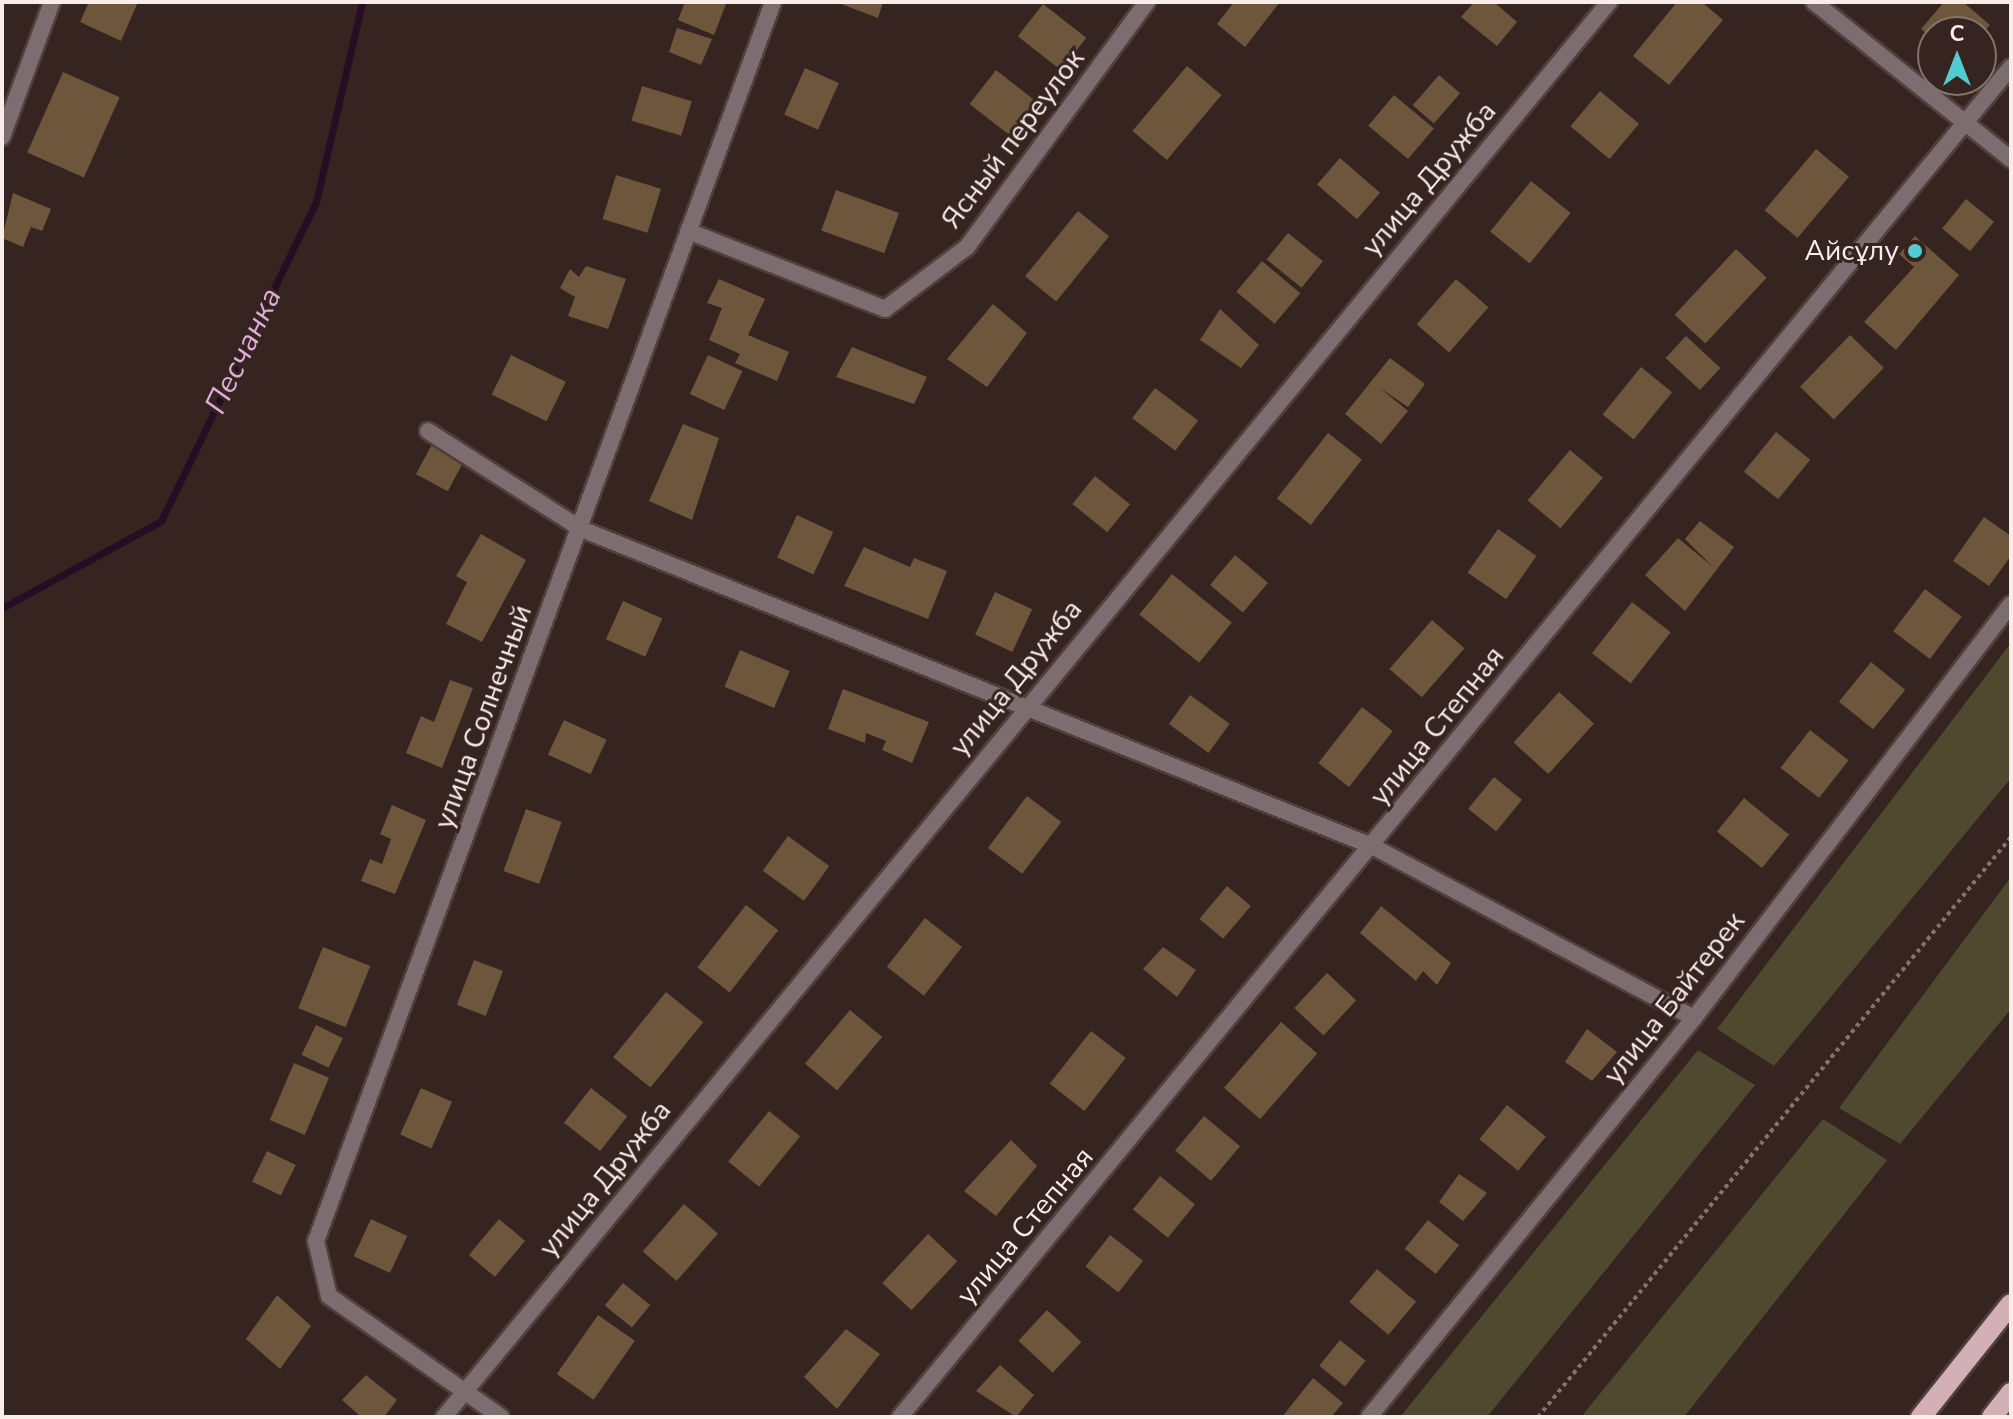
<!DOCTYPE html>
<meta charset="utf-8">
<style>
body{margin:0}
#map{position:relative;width:2013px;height:1419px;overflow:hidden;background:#35241f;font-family:"Nunito Sans",sans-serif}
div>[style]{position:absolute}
.green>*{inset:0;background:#4f4a2f}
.stream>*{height:7px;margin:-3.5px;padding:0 3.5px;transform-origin:3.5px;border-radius:3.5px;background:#250e23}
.building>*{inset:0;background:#6e563c;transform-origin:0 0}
.path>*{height:4px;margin-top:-2px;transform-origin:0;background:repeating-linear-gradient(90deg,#82736f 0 4px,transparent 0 8px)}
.roads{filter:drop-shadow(2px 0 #50403b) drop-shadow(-2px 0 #50403b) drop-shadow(0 2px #50403b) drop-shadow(0 -2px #50403b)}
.street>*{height:16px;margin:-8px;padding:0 8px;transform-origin:8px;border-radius:8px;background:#7d6c70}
.primary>*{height:20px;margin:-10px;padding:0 10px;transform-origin:10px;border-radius:10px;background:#d3afb7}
.dots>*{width:22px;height:22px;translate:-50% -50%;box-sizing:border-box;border:4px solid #35241f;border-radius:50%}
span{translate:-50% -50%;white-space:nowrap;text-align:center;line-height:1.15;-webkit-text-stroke:6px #35241f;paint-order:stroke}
.street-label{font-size:28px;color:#f9edea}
.poi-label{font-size:28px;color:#f9edea}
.right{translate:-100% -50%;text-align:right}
.water-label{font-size:30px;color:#deadd9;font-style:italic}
.frame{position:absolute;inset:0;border:4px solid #f9edea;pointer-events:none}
.north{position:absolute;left:1917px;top:16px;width:80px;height:80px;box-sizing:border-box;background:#35241f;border:2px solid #837470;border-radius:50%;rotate:0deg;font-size:22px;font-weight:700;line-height:32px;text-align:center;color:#f9edea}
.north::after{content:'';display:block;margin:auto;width:28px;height:36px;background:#52ccd0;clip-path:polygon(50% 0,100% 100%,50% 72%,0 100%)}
</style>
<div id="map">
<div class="green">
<i style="clip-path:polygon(2011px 643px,2011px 778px,1774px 1066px,1717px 1029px)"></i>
<i style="clip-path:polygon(2011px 877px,2011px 1009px,1900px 1144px,1839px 1108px)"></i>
<i style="clip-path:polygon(1698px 1050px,1755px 1085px,1487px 1417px,1400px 1417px)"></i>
<i style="clip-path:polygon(1823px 1119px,1887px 1160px,1684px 1417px,1581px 1417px)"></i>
</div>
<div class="stream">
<i style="left:2px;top:608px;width:181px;rotate:-28.7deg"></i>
<i style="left:161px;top:521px;width:355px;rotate:-64.1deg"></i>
<i style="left:316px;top:202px;width:205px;rotate:-77deg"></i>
</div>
<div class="building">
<i style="clip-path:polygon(89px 2px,138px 2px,121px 41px,80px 22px)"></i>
<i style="clip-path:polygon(685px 2px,726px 4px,714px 35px,678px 20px)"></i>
<i style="clip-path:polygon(836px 2px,883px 2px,878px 18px)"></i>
<i style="clip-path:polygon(1234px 2px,1280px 2px,1245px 47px,1217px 24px)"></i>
<i style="clip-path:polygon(1474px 2px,1494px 2px,1517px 22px,1497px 46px,1461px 17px)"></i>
<i style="clip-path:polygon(1677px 2px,1702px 2px,1723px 20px,1669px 85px,1633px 56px)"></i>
<i style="clip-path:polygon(1944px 2px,1963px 2px,1990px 25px,1981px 35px,1933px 32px,1933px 39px,1921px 29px)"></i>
<i style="left:1043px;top:4px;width:55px;height:41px;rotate:38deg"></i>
<i style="clip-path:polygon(677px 28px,712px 39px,701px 65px,669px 52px)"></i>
<i style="left:1187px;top:66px;width:45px;height:85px;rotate:40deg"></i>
<i style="left:805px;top:68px;width:37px;height:51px;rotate:24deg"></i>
<i style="left:996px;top:70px;width:50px;height:43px;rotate:38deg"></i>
<i style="left:63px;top:72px;width:62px;height:88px;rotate:24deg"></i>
<i style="left:1439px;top:75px;width:28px;height:40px;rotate:41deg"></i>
<i style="left:642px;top:86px;width:52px;height:36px;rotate:17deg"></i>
<i style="left:1600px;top:91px;width:51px;height:46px;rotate:40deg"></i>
<i style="left:1394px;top:95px;width:52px;height:40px;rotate:40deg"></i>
<i style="left:1816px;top:149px;width:43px;height:80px;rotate:40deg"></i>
<i style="left:1340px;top:158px;width:53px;height:35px;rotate:41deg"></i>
<i style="left:616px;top:175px;width:47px;height:46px;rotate:17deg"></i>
<i style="left:1531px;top:181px;width:51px;height:65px;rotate:39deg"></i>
<i style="left:836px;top:190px;width:67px;height:43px;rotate:20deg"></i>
<i style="clip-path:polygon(13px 193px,51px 209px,42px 231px,31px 227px,23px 247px,2px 238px)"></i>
<i style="left:1966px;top:199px;width:36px;height:38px;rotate:39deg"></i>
<i style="left:1078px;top:211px;width:40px;height:84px;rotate:39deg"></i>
<i style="left:1288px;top:233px;width:45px;height:34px;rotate:39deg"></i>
<i style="clip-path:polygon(1915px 236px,1959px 275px,1896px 350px,1864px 322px,1914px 267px,1899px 254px)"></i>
<i style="left:1736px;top:249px;width:42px;height:90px;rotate:43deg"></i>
<i style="left:1262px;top:261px;width:50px;height:40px;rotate:40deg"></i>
<i style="clip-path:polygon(586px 266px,626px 279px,608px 329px,568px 316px,575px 297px,560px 288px,570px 269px,579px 277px)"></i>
<i style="clip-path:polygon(719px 279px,765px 299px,748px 335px,789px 352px,777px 381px,735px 363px,740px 354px,709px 340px,722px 308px,707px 303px)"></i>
<i style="left:1456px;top:279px;width:43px;height:60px;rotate:41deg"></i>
<i style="clip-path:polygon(993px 304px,1027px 333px,987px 387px,947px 359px)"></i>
<i style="clip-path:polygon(1220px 309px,1259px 345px,1241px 368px,1200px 340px)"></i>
<i style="left:1850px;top:335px;width:47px;height:72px;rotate:44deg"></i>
<i style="left:1686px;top:336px;width:47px;height:30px;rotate:43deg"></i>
<i style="clip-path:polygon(852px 347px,927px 377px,914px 404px,836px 377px)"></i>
<i style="left:511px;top:355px;width:61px;height:44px;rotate:26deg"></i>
<i style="left:708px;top:355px;width:38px;height:43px;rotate:25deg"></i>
<i style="clip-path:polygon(1390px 358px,1425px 384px,1408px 407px,1380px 388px,1408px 411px,1381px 444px,1345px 414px)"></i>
<i style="left:1641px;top:367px;width:40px;height:61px;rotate:39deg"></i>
<i style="left:1155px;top:388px;width:54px;height:38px;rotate:37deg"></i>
<i style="clip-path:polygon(683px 424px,719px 438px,692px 520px,649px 501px)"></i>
<i style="left:1776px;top:432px;width:44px;height:51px;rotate:39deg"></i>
<i style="left:1328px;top:433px;width:43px;height:83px;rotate:38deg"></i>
<i style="left:431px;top:446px;width:36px;height:32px;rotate:28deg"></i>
<i style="left:1570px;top:450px;width:43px;height:66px;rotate:40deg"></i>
<i style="left:1095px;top:476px;width:45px;height:36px;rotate:39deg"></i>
<i style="left:797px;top:515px;width:40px;height:47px;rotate:25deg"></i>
<i style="clip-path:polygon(1984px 517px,2011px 536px,2011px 556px,1989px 586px,1953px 561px)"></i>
<i style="clip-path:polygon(1700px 521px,1734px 547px,1685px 611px,1645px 575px,1678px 538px,1713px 567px,1685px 539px)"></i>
<i style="left:1498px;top:529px;width:47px;height:53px;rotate:35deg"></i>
<i style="clip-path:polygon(481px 534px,526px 560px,482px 642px,446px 624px,467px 582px,456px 576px)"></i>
<i style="clip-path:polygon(864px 547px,910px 567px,914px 558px,947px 571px,928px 619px,844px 586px)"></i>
<i style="left:1235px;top:555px;width:43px;height:39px;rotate:40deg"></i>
<i style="left:1172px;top:574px;width:77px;height:52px;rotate:39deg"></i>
<i style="left:1925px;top:589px;width:46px;height:53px;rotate:37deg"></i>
<i style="left:995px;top:592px;width:41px;height:47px;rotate:25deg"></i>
<i style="left:623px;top:601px;width:43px;height:42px;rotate:24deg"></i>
<i style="left:1632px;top:602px;width:49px;height:65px;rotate:38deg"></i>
<i style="left:1432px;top:620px;width:43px;height:65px;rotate:41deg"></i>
<i style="left:740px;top:650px;width:54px;height:40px;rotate:23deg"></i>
<i style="left:1871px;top:662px;width:44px;height:51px;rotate:39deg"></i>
<i style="clip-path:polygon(450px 680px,473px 688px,442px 768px,406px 753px,421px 716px,434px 722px)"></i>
<i style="clip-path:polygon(843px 689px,929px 722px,912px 763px,882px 750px,886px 741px,866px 733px,865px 743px,828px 729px)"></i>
<i style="left:1559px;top:692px;width:47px;height:68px;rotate:42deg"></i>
<i style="left:1190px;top:695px;width:49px;height:36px;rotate:36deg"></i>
<i style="left:1362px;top:707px;width:39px;height:71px;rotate:38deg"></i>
<i style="left:564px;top:720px;width:47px;height:38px;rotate:25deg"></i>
<i style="left:1810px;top:730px;width:49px;height:48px;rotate:38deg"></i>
<i style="left:1494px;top:777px;width:36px;height:41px;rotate:39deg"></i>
<i style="left:1027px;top:796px;width:43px;height:65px;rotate:37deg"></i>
<i style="left:1744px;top:798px;width:58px;height:43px;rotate:39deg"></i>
<i style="clip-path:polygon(392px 805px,426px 820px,395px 894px,361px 881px,370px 859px,382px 864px,391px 839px,380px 834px)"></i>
<i style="left:526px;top:809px;width:38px;height:66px;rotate:20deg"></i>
<i style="left:788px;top:836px;width:51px;height:43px;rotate:36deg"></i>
<i style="left:1227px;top:886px;width:31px;height:43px;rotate:40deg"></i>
<i style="left:746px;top:905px;width:41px;height:79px;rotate:38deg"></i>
<i style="clip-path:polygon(1381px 906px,1451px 963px,1437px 985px,1423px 971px,1416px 981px,1360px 933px)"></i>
<i style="left:925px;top:918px;width:47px;height:62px;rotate:38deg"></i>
<i style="left:323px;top:947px;width:51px;height:66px;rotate:22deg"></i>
<i style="clip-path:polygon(1163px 947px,1196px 970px,1177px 997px,1143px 969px)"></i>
<i style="left:474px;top:960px;width:31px;height:48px;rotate:21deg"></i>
<i style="left:1327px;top:973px;width:40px;height:48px;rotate:43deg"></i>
<i style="left:666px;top:992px;width:48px;height:84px;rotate:39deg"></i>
<i style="left:850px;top:1010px;width:42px;height:70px;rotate:40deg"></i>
<i style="left:1281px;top:1022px;width:48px;height:87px;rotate:41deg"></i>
<i style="left:316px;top:1025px;width:30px;height:33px;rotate:26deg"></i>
<i style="clip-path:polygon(1587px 1029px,1617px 1052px,1592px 1081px,1565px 1062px)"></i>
<i style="left:1091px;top:1031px;width:44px;height:67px;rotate:38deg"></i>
<i style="left:294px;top:1063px;width:38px;height:62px;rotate:23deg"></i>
<i style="left:421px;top:1088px;width:34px;height:51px;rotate:24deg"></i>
<i style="left:591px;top:1088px;width:46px;height:44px;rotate:38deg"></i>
<i style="left:1507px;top:1105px;width:50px;height:44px;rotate:39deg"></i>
<i style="left:769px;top:1111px;width:40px;height:65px;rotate:39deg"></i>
<i style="left:1204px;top:1116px;width:47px;height:45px;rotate:40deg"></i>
<i style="clip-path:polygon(1011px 1140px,1037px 1166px,996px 1216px,964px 1191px)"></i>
<i style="left:267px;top:1151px;width:32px;height:34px;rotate:26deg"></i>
<i style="clip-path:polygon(1459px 1174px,1487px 1193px,1463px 1221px,1439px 1202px)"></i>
<i style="left:1160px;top:1176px;width:45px;height:43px;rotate:39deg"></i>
<i style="left:684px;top:1204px;width:45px;height:63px;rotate:41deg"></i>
<i style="left:371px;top:1219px;width:40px;height:41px;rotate:25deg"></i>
<i style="left:499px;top:1219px;width:34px;height:47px;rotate:40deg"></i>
<i style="left:1428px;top:1220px;width:40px;height:37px;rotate:39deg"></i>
<i style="left:928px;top:1234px;width:40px;height:67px;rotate:43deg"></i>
<i style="left:1110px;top:1235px;width:42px;height:40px;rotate:38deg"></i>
<i style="left:1377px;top:1269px;width:51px;height:43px;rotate:40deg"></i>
<i style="left:623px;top:1283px;width:35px;height:29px;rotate:39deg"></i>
<i style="clip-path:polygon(277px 1295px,311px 1326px,280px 1369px,246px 1339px)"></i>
<i style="left:1047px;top:1310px;width:47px;height:42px;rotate:43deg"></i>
<i style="left:598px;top:1315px;width:45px;height:72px;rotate:35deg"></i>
<i style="clip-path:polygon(846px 1329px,880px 1354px,837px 1409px,804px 1377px)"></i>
<i style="left:1340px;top:1340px;width:33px;height:33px;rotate:39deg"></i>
<i style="clip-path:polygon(1000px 1365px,1034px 1395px,1016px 1417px,976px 1391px)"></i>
<i style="clip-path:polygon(366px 1375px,397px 1400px,384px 1417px,361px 1417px,342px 1400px)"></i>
<i style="clip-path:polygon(1313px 1378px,1343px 1403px,1331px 1417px,1282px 1417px)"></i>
</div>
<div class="path">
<i style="left:1538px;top:1417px;width:748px;rotate:-50.8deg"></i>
</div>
<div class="roads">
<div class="street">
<i style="left:1814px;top:2px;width:252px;rotate:38.6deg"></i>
<i style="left:2px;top:137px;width:144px;rotate:-69.7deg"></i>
<i style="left:688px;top:231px;width:212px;rotate:21.6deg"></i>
<i style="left:885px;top:309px;width:103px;rotate:-37.1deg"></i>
<i style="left:967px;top:247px;width:304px;rotate:-53.7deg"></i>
<i style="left:428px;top:431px;width:182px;rotate:32.6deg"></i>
<i style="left:581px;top:529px;width:852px;rotate:21.84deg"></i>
<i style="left:1372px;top:846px;width:365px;rotate:28.1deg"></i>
<i style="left:444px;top:1417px;width:1833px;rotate:-50.53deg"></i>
<i style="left:501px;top:1417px;width:210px;rotate:-144.9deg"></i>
<i style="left:329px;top:1296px;width:57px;rotate:-103.3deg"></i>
<i style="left:316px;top:1241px;width:1321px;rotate:-69.75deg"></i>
<i style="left:900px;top:1417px;width:1748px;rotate:-50.55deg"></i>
<i style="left:1369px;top:1417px;width:515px;rotate:-50.84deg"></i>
<i style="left:1694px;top:1018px;width:521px;rotate:-52.56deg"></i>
</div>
<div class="primary">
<i style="left:1921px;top:1417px;width:144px;rotate:-51.5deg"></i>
<i style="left:1992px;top:1417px;width:31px;rotate:-52deg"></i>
</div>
</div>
<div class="dots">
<i style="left:1915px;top:251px;background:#52ccd0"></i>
</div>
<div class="street-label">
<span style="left:1013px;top:139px;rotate:-53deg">Ясный переулок</span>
<span style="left:1429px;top:179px;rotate:-50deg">улица Дружба</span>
<span style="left:1016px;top:678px;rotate:-51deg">улица Дружба</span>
<span style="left:483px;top:717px;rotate:-70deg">улица Солнечный</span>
<span style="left:1437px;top:726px;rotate:-51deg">улица Степная</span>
<span style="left:1674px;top:998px;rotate:-52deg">улица Байтерек</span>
<span style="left:605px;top:1179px;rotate:-51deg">улица Дружба</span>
<span style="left:1025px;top:1226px;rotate:-50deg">улица Степная</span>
</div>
<div class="poi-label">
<span class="right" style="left:1899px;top:251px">Айсұлу</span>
</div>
<div class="water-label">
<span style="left:244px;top:351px;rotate:-64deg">Песчанка</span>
</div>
<div class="frame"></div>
<div class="north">С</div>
</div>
